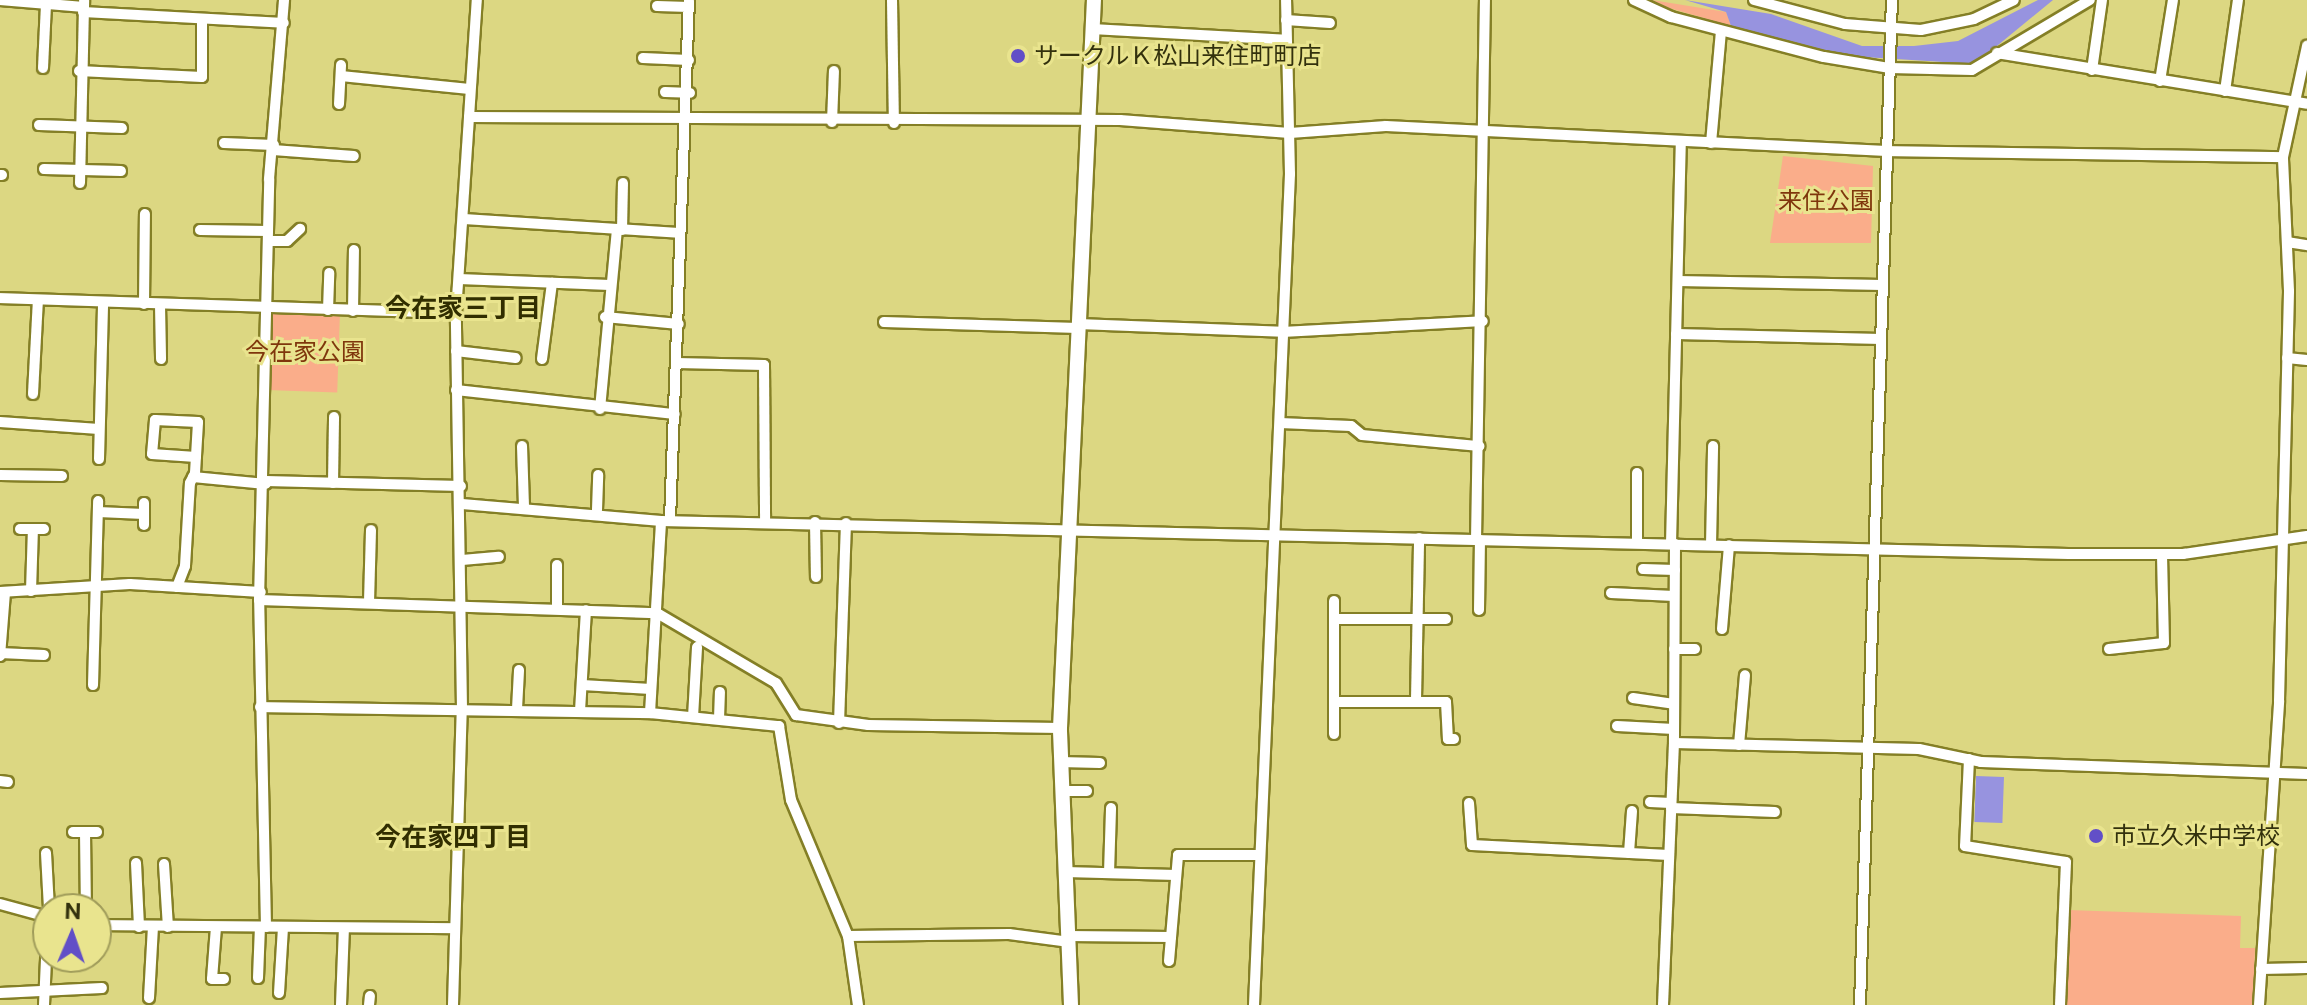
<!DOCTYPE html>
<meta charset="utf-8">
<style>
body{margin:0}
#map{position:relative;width:2307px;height:1005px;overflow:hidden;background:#dcd782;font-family:"Public Sans","Noto Sans JP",sans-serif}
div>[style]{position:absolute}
.green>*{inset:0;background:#faad8a;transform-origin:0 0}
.water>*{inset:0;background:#9793df;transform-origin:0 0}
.roads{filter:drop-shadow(2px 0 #847f26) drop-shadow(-2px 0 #847f26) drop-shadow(0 2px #847f26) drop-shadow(0 -2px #847f26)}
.minor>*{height:10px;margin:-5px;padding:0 5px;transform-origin:5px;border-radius:5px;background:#fff}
.tertiary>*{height:14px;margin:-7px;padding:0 7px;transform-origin:7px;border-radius:7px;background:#fff}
.dots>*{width:22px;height:22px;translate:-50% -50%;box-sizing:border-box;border:4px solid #e9e48e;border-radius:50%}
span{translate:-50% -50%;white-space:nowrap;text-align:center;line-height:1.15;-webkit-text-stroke:6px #e9e48e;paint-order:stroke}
.poi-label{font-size:24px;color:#33310d}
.left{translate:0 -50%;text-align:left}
.park-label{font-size:24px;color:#7f360c}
.neighbourhood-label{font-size:26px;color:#312e00;font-weight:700}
.north{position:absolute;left:32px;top:893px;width:80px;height:80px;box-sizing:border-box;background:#e9e48e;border:2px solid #a09c5a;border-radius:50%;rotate:2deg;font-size:22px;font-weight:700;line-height:32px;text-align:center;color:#33310d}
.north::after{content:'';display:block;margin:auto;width:28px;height:36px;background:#624fc7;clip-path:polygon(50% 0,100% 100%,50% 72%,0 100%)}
</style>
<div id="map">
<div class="green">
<i style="clip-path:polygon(1652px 0,1726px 12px,1731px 26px,1666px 7px)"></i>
<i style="clip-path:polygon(1783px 156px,1873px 166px,1871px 243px,1770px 243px)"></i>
<i style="left:270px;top:311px;width:70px;height:79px;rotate:2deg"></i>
<i style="clip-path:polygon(2068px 910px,2241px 916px,2240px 948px,2255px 948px,2253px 1005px,2065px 1005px)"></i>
</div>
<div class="water">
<i style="clip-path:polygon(1685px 0,1771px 14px,1862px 46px,1914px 46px,1958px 41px,2038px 0,2053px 0,1975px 64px,1848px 56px,1731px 26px,1726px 12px)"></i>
<i style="left:1976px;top:776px;width:28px;height:46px;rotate:2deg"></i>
</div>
<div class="roads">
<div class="minor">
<i style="left:0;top:0;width:84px;rotate:4.8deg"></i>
<i style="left:892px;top:0;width:123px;rotate:89.1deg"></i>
<i style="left:1634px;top:0;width:41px;rotate:24.7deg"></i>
<i style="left:1671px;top:17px;width:158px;rotate:14.7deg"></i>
<i style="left:1824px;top:57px;width:67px;rotate:9.5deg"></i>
<i style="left:1890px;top:68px;width:82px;rotate:1.4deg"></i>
<i style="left:1972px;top:70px;width:137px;rotate:-30.7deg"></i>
<i style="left:1754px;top:0;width:94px;rotate:14.8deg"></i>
<i style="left:1845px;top:24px;width:76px;rotate:4.5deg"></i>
<i style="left:1921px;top:30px;width:54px;rotate:-11.7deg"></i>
<i style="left:1974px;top:19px;width:44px;rotate:-25.4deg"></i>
<i style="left:657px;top:6px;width:32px;rotate:2deg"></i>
<i style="left:83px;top:12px;width:201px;rotate:3.1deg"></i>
<i style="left:1286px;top:20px;width:44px;rotate:3.9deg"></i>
<i style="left:1092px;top:29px;width:194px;rotate:3.2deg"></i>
<i style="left:1997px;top:53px;width:314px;rotate:9.3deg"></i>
<i style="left:643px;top:58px;width:46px;rotate:2.5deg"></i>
<i style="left:43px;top:68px;width:64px;rotate:-87.3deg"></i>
<i style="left:2092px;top:70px;width:71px;rotate:-81.9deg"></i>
<i style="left:79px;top:71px;width:123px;rotate:2.8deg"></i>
<i style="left:202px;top:77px;width:58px;rotate:-90deg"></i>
<i style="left:341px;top:76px;width:129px;rotate:5.8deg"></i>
<i style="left:2160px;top:81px;width:82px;rotate:-80.9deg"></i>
<i style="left:2225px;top:91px;width:92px;rotate:-81.9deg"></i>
<i style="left:665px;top:92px;width:25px;rotate:2deg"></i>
<i style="left:339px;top:104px;width:39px;rotate:-87deg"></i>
<i style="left:469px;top:117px;width:651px;rotate:0.26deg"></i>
<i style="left:1120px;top:120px;width:170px;rotate:4.4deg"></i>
<i style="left:1290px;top:133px;width:96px;rotate:-4.2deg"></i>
<i style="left:1386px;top:126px;width:501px;rotate:2.86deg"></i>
<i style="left:1886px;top:151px;width:397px;rotate:0.9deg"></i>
<i style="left:832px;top:122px;width:51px;rotate:-87.8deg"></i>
<i style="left:39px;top:125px;width:83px;rotate:2.1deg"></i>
<i style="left:224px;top:143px;width:50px;rotate:2.3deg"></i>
<i style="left:1711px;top:143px;width:112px;rotate:-84.9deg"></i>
<i style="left:273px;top:150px;width:81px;rotate:4.2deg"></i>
<i style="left:44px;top:169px;width:77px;rotate:1.5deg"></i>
<i style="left:0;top:175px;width:2px"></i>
<i style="left:80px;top:183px;width:183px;rotate:-88.7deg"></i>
<i style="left:464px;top:219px;width:215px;rotate:3.7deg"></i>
<i style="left:200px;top:230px;width:68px;rotate:0.8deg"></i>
<i style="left:622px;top:230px;width:47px;rotate:-88.8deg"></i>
<i style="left:268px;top:241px;width:19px"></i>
<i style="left:287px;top:241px;width:18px;rotate:-43deg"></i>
<i style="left:2287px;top:242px;width:20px;rotate:9deg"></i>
<i style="left:459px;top:279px;width:151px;rotate:2.3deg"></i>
<i style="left:1678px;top:281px;width:204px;rotate:1.1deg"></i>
<i style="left:0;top:298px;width:456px;rotate:1.9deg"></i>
<i style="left:144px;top:304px;width:90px;rotate:-89.4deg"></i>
<i style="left:160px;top:305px;width:54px;rotate:88.9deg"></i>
<i style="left:328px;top:310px;width:37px;rotate:-88deg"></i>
<i style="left:353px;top:311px;width:61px;rotate:-89.1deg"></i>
<i style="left:605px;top:317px;width:74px;rotate:5.4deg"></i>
<i style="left:884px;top:322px;width:194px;rotate:1.8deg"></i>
<i style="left:1078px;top:324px;width:204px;rotate:2.2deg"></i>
<i style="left:1282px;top:332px;width:201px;rotate:-3.1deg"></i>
<i style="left:1676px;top:334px;width:205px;rotate:1.4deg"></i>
<i style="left:456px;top:351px;width:60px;rotate:6.7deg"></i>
<i style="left:2287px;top:358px;width:20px;rotate:6deg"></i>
<i style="left:542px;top:359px;width:77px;rotate:-82.5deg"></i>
<i style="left:677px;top:363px;width:87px;rotate:1.3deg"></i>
<i style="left:764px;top:365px;width:156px;rotate:89.6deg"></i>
<i style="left:456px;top:390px;width:220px;rotate:6.3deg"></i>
<i style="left:33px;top:394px;width:94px;rotate:-87deg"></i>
<i style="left:600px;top:409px;width:180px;rotate:-84.6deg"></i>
<i style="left:0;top:422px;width:99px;rotate:4deg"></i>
<i style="left:1280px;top:423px;width:71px;rotate:2.4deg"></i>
<i style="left:1351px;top:426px;width:14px;rotate:39deg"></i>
<i style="left:1362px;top:435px;width:118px;rotate:5.4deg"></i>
<i style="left:522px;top:446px;width:61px;rotate:88.1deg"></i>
<i style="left:99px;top:459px;width:156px;rotate:-88.5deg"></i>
<i style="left:0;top:475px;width:62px;rotate:0.9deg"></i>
<i style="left:193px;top:477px;width:73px;rotate:5.5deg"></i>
<i style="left:266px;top:481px;width:195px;rotate:1.5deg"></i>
<i style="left:333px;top:483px;width:66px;rotate:-89.1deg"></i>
<i style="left:462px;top:504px;width:200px;rotate:4.9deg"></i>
<i style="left:661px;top:521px;width:1408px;rotate:1.34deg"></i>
<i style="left:2069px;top:554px;width:114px"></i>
<i style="left:2183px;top:554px;width:125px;rotate:-8.3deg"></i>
<i style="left:597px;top:510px;width:35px;rotate:-88deg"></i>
<i style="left:98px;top:512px;width:46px;rotate:2.5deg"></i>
<i style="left:670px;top:520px;width:520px;rotate:-87.91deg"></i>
<i style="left:815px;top:522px;width:55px;rotate:89deg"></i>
<i style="left:144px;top:525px;width:22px;rotate:-90deg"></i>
<i style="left:20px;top:529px;width:24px"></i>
<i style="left:1476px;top:540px;width:540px;rotate:-89.05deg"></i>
<i style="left:1637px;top:543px;width:70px;rotate:-90deg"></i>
<i style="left:1671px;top:544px;width:402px;rotate:-88.6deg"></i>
<i style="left:1675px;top:544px;width:199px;rotate:90.3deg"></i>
<i style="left:1674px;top:743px;width:245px;rotate:1.4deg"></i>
<i style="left:1919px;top:749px;width:63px;rotate:11.8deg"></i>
<i style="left:1981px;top:762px;width:326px;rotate:2.1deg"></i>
<i style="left:1711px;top:545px;width:99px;rotate:-88.8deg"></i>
<i style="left:462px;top:560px;width:37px;rotate:-5deg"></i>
<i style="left:1643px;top:569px;width:32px;rotate:2deg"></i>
<i style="left:177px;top:587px;width:22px;rotate:-69deg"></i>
<i style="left:185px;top:566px;width:83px;rotate:-86.6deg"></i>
<i style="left:190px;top:483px;width:11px;rotate:-63deg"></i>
<i style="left:195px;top:473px;width:51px;rotate:-86.6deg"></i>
<i style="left:198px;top:422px;width:43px;rotate:-177.3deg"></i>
<i style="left:155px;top:420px;width:34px;rotate:95deg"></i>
<i style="left:152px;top:454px;width:44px;rotate:3.9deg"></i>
<i style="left:31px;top:591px;width:62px;rotate:-88.2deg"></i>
<i style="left:0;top:592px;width:130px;rotate:-3.5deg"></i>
<i style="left:130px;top:584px;width:131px;rotate:3.5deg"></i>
<i style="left:1611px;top:593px;width:63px;rotate:2.7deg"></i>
<i style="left:259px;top:600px;width:398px;rotate:1.9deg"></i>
<i style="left:657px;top:613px;width:138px;rotate:30.5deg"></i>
<i style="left:776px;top:683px;width:38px;rotate:58deg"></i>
<i style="left:796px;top:715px;width:73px;rotate:7.9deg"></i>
<i style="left:868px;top:725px;width:192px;rotate:0.9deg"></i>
<i style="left:1334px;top:601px;width:133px;rotate:90deg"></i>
<i style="left:369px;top:602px;width:72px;rotate:-88.4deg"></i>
<i style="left:557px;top:609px;width:44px;rotate:-90deg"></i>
<i style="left:1479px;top:610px;width:70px;rotate:-89.2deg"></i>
<i style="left:1334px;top:619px;width:112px"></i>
<i style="left:1722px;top:629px;width:84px;rotate:-85.2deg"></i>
<i style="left:1674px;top:649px;width:21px"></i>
<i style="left:2109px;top:649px;width:55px;rotate:-6.2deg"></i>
<i style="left:2164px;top:643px;width:89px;rotate:-91.3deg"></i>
<i style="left:0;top:653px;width:44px;rotate:2.6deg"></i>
<i style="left:0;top:656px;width:64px;rotate:-85.5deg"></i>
<i style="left:93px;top:685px;width:184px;rotate:-88.4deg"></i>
<i style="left:582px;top:685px;width:69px;rotate:3.3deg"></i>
<i style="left:1633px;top:698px;width:41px;rotate:8.3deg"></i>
<i style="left:1416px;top:700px;width:162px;rotate:-88.9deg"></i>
<i style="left:1335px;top:702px;width:111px"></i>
<i style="left:1446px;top:702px;width:37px;rotate:87deg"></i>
<i style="left:1448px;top:739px;width:6px"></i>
<i style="left:260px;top:707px;width:390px;rotate:0.9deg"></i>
<i style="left:650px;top:713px;width:192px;rotate:-86.7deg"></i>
<i style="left:517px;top:709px;width:39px;rotate:-87deg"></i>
<i style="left:580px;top:711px;width:101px;rotate:-86.6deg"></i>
<i style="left:650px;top:713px;width:130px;rotate:5.8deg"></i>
<i style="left:779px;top:726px;width:75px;rotate:80.8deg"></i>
<i style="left:791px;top:800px;width:147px;rotate:67.3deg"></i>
<i style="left:848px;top:936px;width:70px;rotate:81.8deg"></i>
<i style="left:693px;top:717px;width:70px;rotate:-86.7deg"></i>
<i style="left:719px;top:719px;width:27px;rotate:-88deg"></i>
<i style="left:839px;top:723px;width:200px;rotate:-88deg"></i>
<i style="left:1617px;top:726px;width:57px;rotate:3deg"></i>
<i style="left:1739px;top:745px;width:70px;rotate:-85.1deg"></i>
<i style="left:1969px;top:759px;width:87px;rotate:92.6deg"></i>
<i style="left:1965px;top:846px;width:102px;rotate:9deg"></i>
<i style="left:2066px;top:862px;width:143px;rotate:92.4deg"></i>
<i style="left:1060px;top:762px;width:40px;rotate:1.4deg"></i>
<i style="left:0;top:781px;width:8px;rotate:7deg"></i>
<i style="left:1061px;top:791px;width:26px"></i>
<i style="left:1650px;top:802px;width:21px;rotate:3deg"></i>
<i style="left:1469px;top:803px;width:42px;rotate:85.9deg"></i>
<i style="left:1472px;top:845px;width:197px;rotate:2.9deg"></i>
<i style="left:1671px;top:808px;width:104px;rotate:2.2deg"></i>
<i style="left:73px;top:832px;width:24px"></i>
<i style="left:85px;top:832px;width:77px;rotate:89.3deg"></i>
<i style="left:46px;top:853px;width:56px;rotate:86.9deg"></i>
<i style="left:1629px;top:853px;width:42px;rotate:-85.9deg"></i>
<i style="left:136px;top:863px;width:64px;rotate:87.3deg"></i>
<i style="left:164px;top:864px;width:63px;rotate:86.4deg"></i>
<i style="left:1065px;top:872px;width:111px;rotate:1.5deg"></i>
<i style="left:1109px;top:873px;width:65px;rotate:-88.2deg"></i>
<i style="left:0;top:904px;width:50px;rotate:15.2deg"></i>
<i style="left:96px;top:925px;width:358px;rotate:0.5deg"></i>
<i style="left:216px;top:927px;width:52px;rotate:94.4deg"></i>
<i style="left:212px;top:979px;width:12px"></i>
<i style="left:266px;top:927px;width:327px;rotate:-91.2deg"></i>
<i style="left:259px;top:600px;width:421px;rotate:-88.6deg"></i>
<i style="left:269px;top:179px;width:180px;rotate:-85.2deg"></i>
<i style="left:848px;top:936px;width:161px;rotate:-0.7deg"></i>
<i style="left:1009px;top:934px;width:61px;rotate:7.6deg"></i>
<i style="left:1068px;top:936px;width:103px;rotate:0.6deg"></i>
<i style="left:1169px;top:961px;width:106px;rotate:-85.1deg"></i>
<i style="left:1178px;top:855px;width:80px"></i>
<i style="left:2261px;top:969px;width:46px;rotate:-1.2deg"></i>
<i style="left:258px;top:978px;width:51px;rotate:-87.8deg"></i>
<i style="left:0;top:993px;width:102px;rotate:-2.8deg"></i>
<i style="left:279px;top:993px;width:66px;rotate:-86.5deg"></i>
<i style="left:149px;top:998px;width:71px;rotate:-86.8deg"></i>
<i style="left:44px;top:1005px;width:92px;rotate:-87.5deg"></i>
<i style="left:341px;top:1005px;width:77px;rotate:-87.8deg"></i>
<i style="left:369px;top:1005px;width:9px;rotate:-84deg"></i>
<i style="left:453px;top:1005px;width:296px;rotate:-88.3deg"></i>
<i style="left:462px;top:709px;width:396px;rotate:-90.9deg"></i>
<i style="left:456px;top:313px;width:314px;rotate:-86.2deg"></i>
<i style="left:1254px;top:1005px;width:832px;rotate:-87.52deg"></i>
<i style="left:1290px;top:174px;width:174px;rotate:-91.3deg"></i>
<i style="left:1663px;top:1005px;width:262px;rotate:-87.6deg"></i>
<i style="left:1860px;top:1005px;width:1006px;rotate:-88.18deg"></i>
<i style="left:2259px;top:1005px;width:305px;rotate:-86.2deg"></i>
<i style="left:2279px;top:701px;width:410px;rotate:-88.6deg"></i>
<i style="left:2289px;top:291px;width:134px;rotate:-92.6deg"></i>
<i style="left:2283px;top:157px;width:114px;rotate:-77.8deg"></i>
</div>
<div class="tertiary">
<i style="left:1071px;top:1005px;width:277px;rotate:-92.3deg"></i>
<i style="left:1060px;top:728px;width:729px;rotate:-87.33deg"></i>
</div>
</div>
<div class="dots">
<i style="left:1018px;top:56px;background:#624fc7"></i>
<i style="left:2096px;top:836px;background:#624fc7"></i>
</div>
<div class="poi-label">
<span class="left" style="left:1034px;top:56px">サークルＫ松山来住町町店</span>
<span class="left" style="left:2112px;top:836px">市立久米中学校</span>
</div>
<div class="park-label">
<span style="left:1826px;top:201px">来住公園</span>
<span style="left:305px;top:352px">今在家公園</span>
</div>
<div class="neighbourhood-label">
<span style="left:463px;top:308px">今在家三丁目</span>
<span style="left:453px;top:837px">今在家四丁目</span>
</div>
<div class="north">N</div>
</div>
